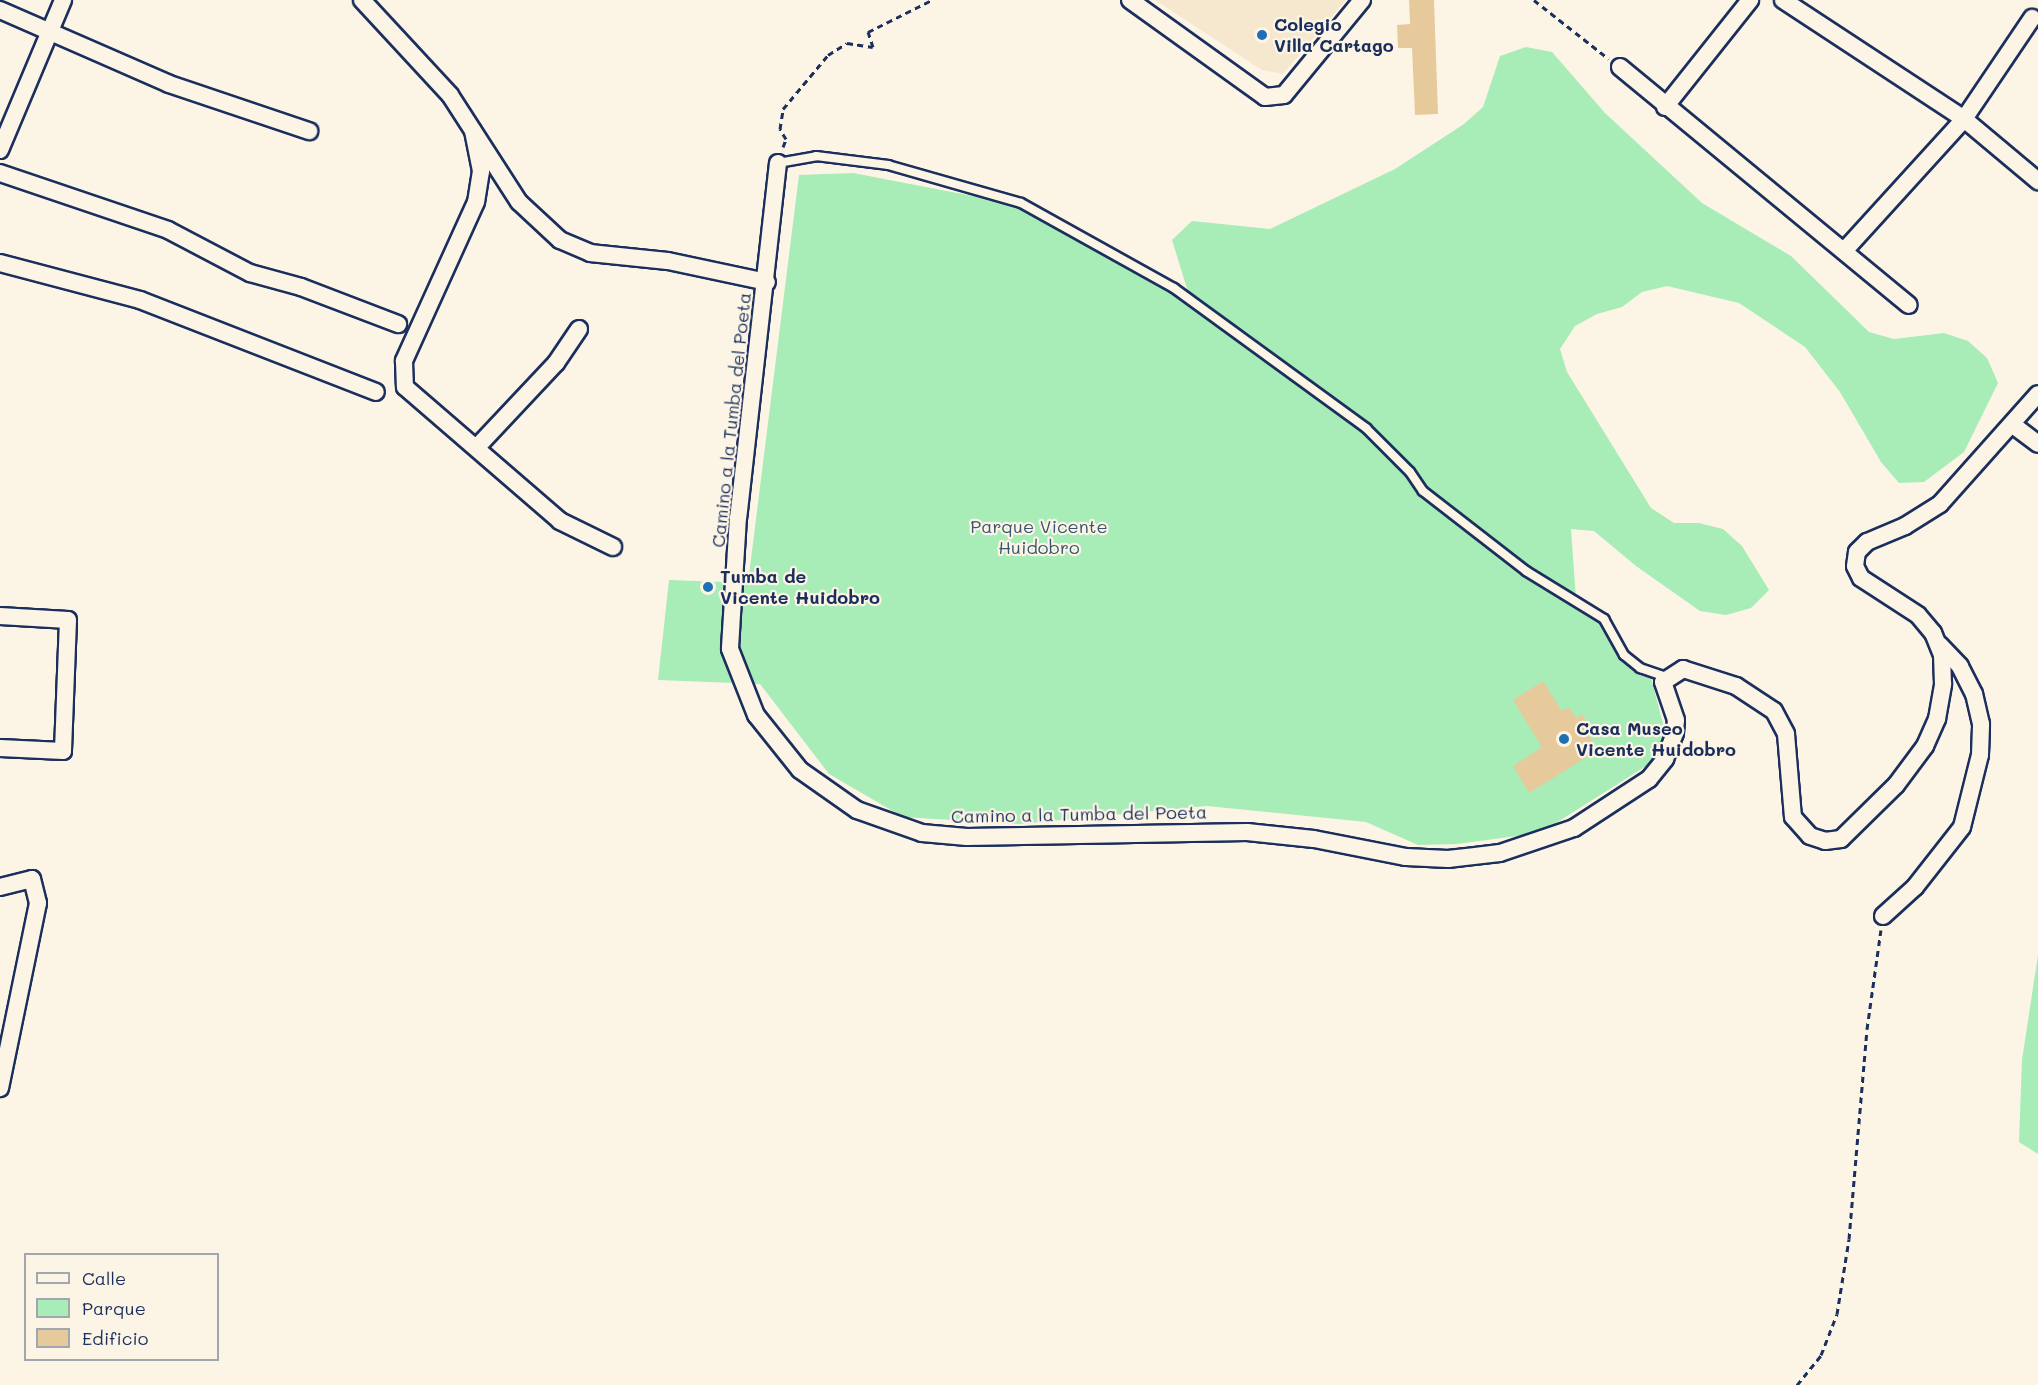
<!DOCTYPE html>
<style>
body{margin:0}
#map{position:relative;width:2038px;height:1385px;overflow:hidden;background:#fcf5e5;font-family:Mali,sans-serif}
div>[style]{position:absolute}
.built>*{inset:0;background:#f6e8cf}
.green>*{inset:0;background:#a8ecb8}
.building>*{inset:0;background:#e7ca9b}
.path>*{height:3px;margin-top:-1.5px;transform-origin:0;background:repeating-linear-gradient(90deg,#1b2f5e 0 6px,transparent 0 10.5px)}
.roads{filter:drop-shadow(2px 0 #1b2f5e) drop-shadow(-2px 0 #1b2f5e) drop-shadow(0 2px #1b2f5e) drop-shadow(0 -2px #1b2f5e)}
.service>*{height:8px;margin:-4px;padding:0 4px;transform-origin:4px;border-radius:4px;background:#fcf5e5}
.minor>*{height:16px;margin:-8px;padding:0 8px;transform-origin:8px;border-radius:8px;background:#fcf5e5}
.dots>*{width:16px;height:16px;translate:-50% -50%;box-sizing:border-box;border:3px solid #fcf5e5;border-radius:50%}
span{translate:-50% -50%;white-space:nowrap;text-align:center;line-height:1.15;-webkit-text-stroke:4.5px #fcf5e5;paint-order:stroke}
.poi-label{font-size:18px;color:#1b2f5e;font-weight:700}
.left{translate:0 -50%;text-align:left}
.street-label{font-size:18px;color:#1b2f5e}
.park-label{font-size:18px;color:#375570}
.legend{position:absolute;left:24px;top:1253px;width:195px;height:108px;box-sizing:border-box;background:#fcf5e5;border:2px solid #a2a6af;margin:0;padding:8px 10px;list-style:none;font-size:18px;color:#1b2f5e}
.legend li{display:flex;align-items:center;gap:12px;height:30px}
.legend b{width:30px;border:2px solid #a2a6af}
</style>
<div id="map">
<div class="built">
<i style="clip-path:polygon(1155px 0,1346px 0,1283px 74px,1262px 70px)"></i>
</div>
<div class="green">
<i style="clip-path:polygon(1526px 47px,1552px 52px,1605px 113px,1702px 203px,1791px 256px,1869px 332px,1894px 339px,1944px 333px,1968px 341px,1987px 358px,1998px 383px,1964px 452px,1924px 482px,1899px 483px,1881px 462px,1840px 392px,1805px 347px,1739px 303px,1667px 286px,1642px 292px,1622px 307px,1597px 314px,1575px 326px,1560px 349px,1567px 372px,1651px 508px,1674px 523px,1699px 523px,1723px 529px,1742px 546px,1769px 590px,1751px 608px,1726px 615px,1700px 611px,1636px 566px,1594px 531px,1571px 529px,1576px 599px,1651px 678px,1666px 735px,1662px 756px,1540px 833px,1457px 844px,1418px 845px,1366px 822px,1207px 806px,1019px 824px,903px 817px,829px 774px,760px 684px,658px 680px,669px 580px,748px 583px,799px 175px,853px 173px,1009px 203px,1189px 295px,1172px 240px,1192px 221px,1270px 229px,1395px 169px,1464px 124px,1483px 107px,1500px 56px)"></i>
<i style="clip-path:polygon(2038px 955px,2038px 1154px,2019px 1142px,2022px 1060px)"></i>
</div>
<div class="building">
<i style="clip-path:polygon(1409px 0,1434px 0,1438px 114px,1415px 115px,1412px 48px,1398px 48px,1397px 25px,1410px 24px)"></i>
<i style="clip-path:polygon(1543px 681px,1562px 711px,1569px 707px,1576px 718px,1582px 714px,1591px 728px,1587px 732px,1598px 750px,1529px 793px,1513px 766px,1542px 747px,1513px 700px)"></i>
</div>
<div class="path">
<i style="left:1534px;top:0;width:95px;rotate:38.2deg"></i>
<i style="left:783px;top:147px;width:9px;rotate:-69deg"></i>
<i style="left:786px;top:139px;width:12px;rotate:-121deg"></i>
<i style="left:780px;top:129px;width:20px;rotate:-81deg"></i>
<i style="left:783px;top:109px;width:70px;rotate:-50.2deg"></i>
<i style="left:828px;top:55px;width:22px;rotate:-32deg"></i>
<i style="left:847px;top:43px;width:26px;rotate:9deg"></i>
<i style="left:873px;top:47px;width:16px;rotate:-108deg"></i>
<i style="left:868px;top:32px;width:72px;rotate:-26.6deg"></i>
<i style="left:1797px;top:1385px;width:38px;rotate:-51deg"></i>
<i style="left:1821px;top:1355px;width:44px;rotate:-68.7deg"></i>
<i style="left:1837px;top:1314px;width:76px;rotate:-80.9deg"></i>
<i style="left:1849px;top:1239px;width:211px;rotate:-85.1deg"></i>
<i style="left:1867px;top:1029px;width:100px;rotate:-82deg"></i>
</div>
<div class="roads">
<div class="service">
<i style="left:778px;top:163px;width:39px;rotate:-10deg"></i>
<i style="left:816px;top:156px;width:73px;rotate:7.1deg"></i>
<i style="left:888px;top:165px;width:138px;rotate:15.9deg"></i>
<i style="left:1021px;top:203px;width:175px;rotate:29.1deg"></i>
<i style="left:1174px;top:288px;width:238px;rotate:36.1deg"></i>
<i style="left:1366px;top:428px;width:62px;rotate:45deg"></i>
<i style="left:1410px;top:472px;width:23px;rotate:56deg"></i>
<i style="left:1423px;top:491px;width:130px;rotate:37.8deg"></i>
<i style="left:1526px;top:571px;width:92px;rotate:31.6deg"></i>
<i style="left:1604px;top:619px;width:41px;rotate:60.9deg"></i>
<i style="left:1624px;top:655px;width:21px;rotate:39deg"></i>
<i style="left:1640px;top:668px;width:28px;rotate:19deg"></i>
</div>
<div class="minor">
<i style="left:362px;top:0;width:129px;rotate:47.2deg"></i>
<i style="left:450px;top:95px;width:127px;rotate:57.2deg"></i>
<i style="left:519px;top:202px;width:56px;rotate:42.8deg"></i>
<i style="left:560px;top:240px;width:33px;rotate:23deg"></i>
<i style="left:590px;top:253px;width:78px;rotate:5.9deg"></i>
<i style="left:668px;top:261px;width:101px;rotate:12deg"></i>
<i style="left:1130px;top:0;width:166px;rotate:35.7deg"></i>
<i style="left:1265px;top:97px;width:19px;rotate:-6deg"></i>
<i style="left:1284px;top:95px;width:123px;rotate:-50.6deg"></i>
<i style="left:1783px;top:0;width:217px;rotate:33.3deg"></i>
<i style="left:1964px;top:119px;width:97px;rotate:40deg"></i>
<i style="left:0;top:10px;width:184px;rotate:23.6deg"></i>
<i style="left:169px;top:84px;width:148px;rotate:18.6deg"></i>
<i style="left:1620px;top:67px;width:374px;rotate:39.5deg"></i>
<i style="left:1665px;top:107px;width:137px;rotate:-51.5deg"></i>
<i style="left:473px;top:131px;width:41px;rotate:78.7deg"></i>
<i style="left:481px;top:171px;width:31px;rotate:99deg"></i>
<i style="left:476px;top:202px;width:175px;rotate:114.4deg"></i>
<i style="left:404px;top:361px;width:26px;rotate:88deg"></i>
<i style="left:405px;top:387px;width:205px;rotate:40.8deg"></i>
<i style="left:560px;top:521px;width:59px;rotate:26.1deg"></i>
<i style="left:0;top:150px;width:163px;rotate:-67.2deg"></i>
<i style="left:778px;top:163px;width:356px;rotate:96.4deg"></i>
<i style="left:738px;top:517px;width:132px;rotate:93.5deg"></i>
<i style="left:730px;top:649px;width:71px;rotate:68.5deg"></i>
<i style="left:756px;top:715px;width:70px;rotate:51.3deg"></i>
<i style="left:800px;top:770px;width:70px;rotate:35.1deg"></i>
<i style="left:857px;top:810px;width:69px;rotate:19.5deg"></i>
<i style="left:922px;top:833px;width:45px;rotate:5.1deg"></i>
<i style="left:967px;top:837px;width:280px;rotate:-1deg"></i>
<i style="left:1247px;top:832px;width:67px;rotate:6deg"></i>
<i style="left:1314px;top:839px;width:94px;rotate:11.1deg"></i>
<i style="left:1406px;top:857px;width:42px;rotate:2.7deg"></i>
<i style="left:1448px;top:859px;width:52px;rotate:-6.6deg"></i>
<i style="left:1500px;top:853px;width:78px;rotate:-18.7deg"></i>
<i style="left:1574px;top:828px;width:90px;rotate:-33.2deg"></i>
<i style="left:1649px;top:779px;width:26px;rotate:-51deg"></i>
<i style="left:1665px;top:759px;width:28px;rotate:-69deg"></i>
<i style="left:1675px;top:733px;width:13px;rotate:-86deg"></i>
<i style="left:1676px;top:720px;width:40px;rotate:-108.9deg"></i>
<i style="left:1663px;top:682px;width:24px;rotate:-33deg"></i>
<i style="left:1683px;top:669px;width:56px;rotate:17.8deg"></i>
<i style="left:1736px;top:686px;width:45px;rotate:33.3deg"></i>
<i style="left:1774px;top:711px;width:26px;rotate:62deg"></i>
<i style="left:1786px;top:734px;width:83px;rotate:85.2deg"></i>
<i style="left:1793px;top:817px;width:25px;rotate:48deg"></i>
<i style="left:1810px;top:836px;width:16px;rotate:18deg"></i>
<i style="left:1825px;top:841px;width:16px;rotate:-7deg"></i>
<i style="left:1841px;top:839px;width:77px;rotate:-44.5deg"></i>
<i style="left:1896px;top:785px;width:49px;rotate:-53.4deg"></i>
<i style="left:1925px;top:746px;width:30px;rotate:-66deg"></i>
<i style="left:1937px;top:719px;width:36px;rotate:-80deg"></i>
<i style="left:1943px;top:684px;width:29px;rotate:-92deg"></i>
<i style="left:1942px;top:655px;width:24px;rotate:-112deg"></i>
<i style="left:1933px;top:633px;width:23px;rotate:-130deg"></i>
<i style="left:1918px;top:615px;width:68px;rotate:-147deg"></i>
<i style="left:1861px;top:578px;width:13px;rotate:-117deg"></i>
<i style="left:1855px;top:566px;width:14px;rotate:-82deg"></i>
<i style="left:1857px;top:552px;width:14px;rotate:-45deg"></i>
<i style="left:1867px;top:542px;width:41px;rotate:-22.8deg"></i>
<i style="left:1905px;top:526px;width:41px;rotate:-32.2deg"></i>
<i style="left:1940px;top:504px;width:147px;rotate:-48.3deg"></i>
<i style="left:0;top:173px;width:177px;rotate:18.7deg"></i>
<i style="left:168px;top:230px;width:93px;rotate:27.7deg"></i>
<i style="left:250px;top:273px;width:53px;rotate:15.4deg"></i>
<i style="left:301px;top:287px;width:104px;rotate:20.9deg"></i>
<i style="left:1844px;top:251px;width:178px;rotate:-47.7deg"></i>
<i style="left:1964px;top:119px;width:122px;rotate:-56deg"></i>
<i style="left:0;top:263px;width:145px;rotate:14.8deg"></i>
<i style="left:140px;top:300px;width:253px;rotate:21.3deg"></i>
<i style="left:2013px;top:425px;width:31px;rotate:37deg"></i>
<i style="left:478px;top:446px;width:114px;rotate:-46.8deg"></i>
<i style="left:556px;top:363px;width:41px;rotate:-55.9deg"></i>
<i style="left:0;top:616px;width:68px;rotate:3.4deg"></i>
<i style="left:68px;top:620px;width:131px;rotate:92.2deg"></i>
<i style="left:63px;top:751px;width:63px;rotate:-177.3deg"></i>
<i style="left:0;top:887px;width:33px;rotate:-14deg"></i>
<i style="left:32px;top:879px;width:25px;rotate:76deg"></i>
<i style="left:38px;top:903px;width:189px;rotate:101.6deg"></i>
<i style="left:1883px;top:916px;width:43px;rotate:-42.2deg"></i>
<i style="left:1915px;top:887px;width:76px;rotate:-51.9deg"></i>
<i style="left:1962px;top:827px;width:74px;rotate:-76deg"></i>
<i style="left:1980px;top:755px;width:31px;rotate:-88deg"></i>
<i style="left:1981px;top:724px;width:31px;rotate:-103deg"></i>
<i style="left:1974px;top:694px;width:31px;rotate:-117deg"></i>
<i style="left:1960px;top:666px;width:30px;rotate:-134deg"></i>
</div>
</div>
<div class="dots">
<i style="left:1262px;top:35px;background:#1f6fb2"></i>
<i style="left:708px;top:587px;background:#1f6fb2"></i>
<i style="left:1564px;top:739px;background:#1f6fb2"></i>
</div>
<div class="poi-label">
<span class="left" style="left:1274px;top:35px">Colegio<br>Villa Cartago</span>
<span class="left" style="left:720px;top:587px">Tumba de<br>Vicente Huidobro</span>
<span class="left" style="left:1576px;top:739px">Casa Museo<br>Vicente Huidobro</span>
</div>
<div class="street-label">
<span style="left:731px;top:420px;rotate:-84deg">Camino a la Tumba del Poeta</span>
<span style="left:1079px;top:814px;rotate:-1deg">Camino a la Tumba del Poeta</span>
</div>
<div class="park-label">
<span style="left:1039px;top:537px">Parque Vicente<br>Huidobro</span>
</div>
<ul class="legend">
<li><b style="height:8px;background:#fcf5e5"></b>Calle</li>
<li><b style="height:16px;background:#a8ecb8"></b>Parque</li>
<li><b style="height:16px;background:#e7ca9b"></b>Edificio</li>
</ul>
</div>
